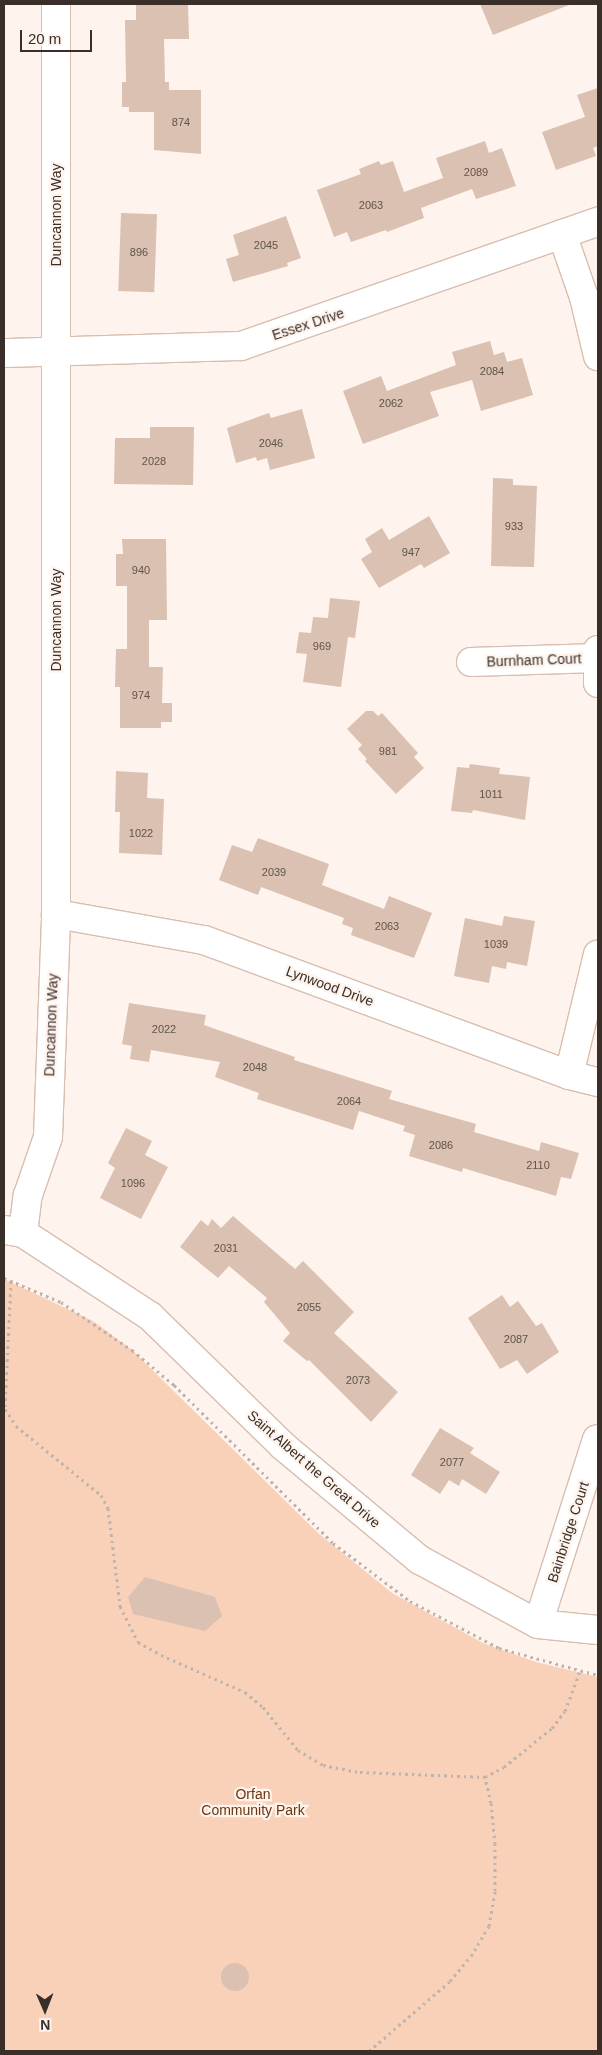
<!DOCTYPE html>
<style>
body{margin:0}
#map{position:relative;width:602px;height:2055px;overflow:hidden;background:#fef3ed;font-family:Arial,sans-serif}
div>[style]{position:absolute}
.green>*{inset:0;background:#f8d1b8}
.building>*{inset:0;background:#dac1b1;transform-origin:0 0}
.round{border-radius:50%}
.path>*{height:3px;margin-top:-1.5px;transform-origin:0;background:repeating-linear-gradient(90deg,#beb4ad 0 2.5px,transparent 0 6.5px)}
.roads{filter:drop-shadow(1px 0 #d8beaf) drop-shadow(-1px 0 #d8beaf) drop-shadow(0 1px #d8beaf) drop-shadow(0 -1px #d8beaf)}
.minor>*{height:28px;margin:-14px;padding:0 14px;transform-origin:14px;border-radius:14px;background:#fff}
span{translate:-50% -50%;white-space:nowrap;text-align:center;line-height:1.15;-webkit-text-stroke:4.5px #fef3ed;paint-order:stroke}
.number-label{font-size:11px;color:#61544a}
.number-label span{-webkit-text-stroke-width:0}
.street-label{font-size:14px;color:#392f28}
.park-label{font-size:14px;color:#69370f}
.frame{position:absolute;inset:0;border:5px solid #392f28;pointer-events:none}
.north{position:absolute;left:20px;top:1985px;width:50px;height:50px;-webkit-text-stroke:4px #fef3ed;paint-order:stroke;rotate:179deg;font-size:14px;font-weight:700;line-height:20px;text-align:center;color:#392f28}
.north::after{content:'';display:block;margin:auto;width:18px;height:22px;background:#392f28;clip-path:polygon(50% 0,100% 100%,50% 72%,0 100%)}
.scale{position:absolute;left:20px;top:30px;width:72px;height:22px;box-sizing:border-box;border:2px solid #392f28;border-top:0;padding-left:6px;font-size:15px;line-height:18px;white-space:nowrap;color:#392f28;-webkit-text-stroke:4px #fef3ed;paint-order:stroke}
</style>
<div id="map">
<div class="green">
<i style="clip-path:polygon(4px 1279px,93px 1321px,132px 1350px,318px 1533px,392px 1593px,483px 1643px,536px 1662px,598px 1677px,598px 2051px,4px 2051px)"></i>
</div>
<div class="building">
<i style="clip-path:polygon(136px 4px,188px 4px,189px 39px,164px 39px,165px 82px,169px 82px,169px 90px,201px 90px,201px 154px,154px 150px,154px 112px,129px 112px,129px 107px,122px 107px,122px 82px,126px 82px,125px 20px,136px 20px)"></i>
<i style="clip-path:polygon(480px 4px,569px 4px,569px 5px,493px 35px)"></i>
<i style="clip-path:polygon(598px 88px,598px 146px,593px 148px,596px 156px,556px 170px,542px 132px,585px 117px,577px 95px)"></i>
<i style="clip-path:polygon(485px 141px,489px 153px,502px 148px,516px 186px,476px 199px,472px 189px,421px 208px,424px 218px,387px 232px,386px 230px,351px 242px,347px 232px,334px 237px,317px 190px,361px 174px,359px 169px,379px 161px,381px 165px,393px 161px,404px 192px,443px 178px,436px 158px)"></i>
<i style="left:121px;top:213px;width:36px;height:78px;rotate:2deg"></i>
<i style="clip-path:polygon(286px 216px,301px 258px,287px 263px,288px 266px,233px 282px,226px 259px,239px 255px,233px 235px)"></i>
<i style="clip-path:polygon(490px 341px,494px 355px,504px 352px,507px 362px,522px 358px,533px 395px,481px 411px,472px 380px,430px 392px,439px 416px,363px 444px,343px 391px,381px 376px,387px 391px,456px 365px,452px 352px)"></i>
<i style="clip-path:polygon(302px 409px,315px 458px,270px 470px,267px 458px,257px 461px,256px 457px,236px 463px,227px 428px,269px 413px,271px 418px)"></i>
<i style="clip-path:polygon(150px 427px,194px 427px,193px 485px,114px 484px,115px 438px,150px 438px)"></i>
<i style="clip-path:polygon(493px 478px,513px 479px,513px 485px,537px 486px,534px 567px,491px 566px)"></i>
<i style="clip-path:polygon(429px 516px,450px 553px,424px 568px,421px 564px,379px 588px,361px 559px,372px 552px,365px 539px,382px 528px,389px 540px)"></i>
<i style="clip-path:polygon(122px 539px,166px 539px,167px 620px,149px 620px,149px 667px,163px 667px,162px 703px,172px 703px,172px 722px,161px 722px,161px 728px,120px 728px,120px 687px,115px 687px,116px 649px,127px 649px,127px 586px,116px 586px,116px 554px,123px 554px)"></i>
<i style="clip-path:polygon(330px 598px,360px 601px,355px 638px,348px 637px,341px 687px,303px 682px,307px 654px,296px 653px,299px 632px,311px 633px,313px 617px,328px 618px)"></i>
<i style="clip-path:polygon(366px 711px,373px 711px,378px 716px,382px 713px,418px 753px,414px 757px,424px 768px,396px 794px,365px 761px,367px 759px,358px 749px,362px 745px,347px 729px)"></i>
<i style="clip-path:polygon(470px 764px,500px 768px,499px 774px,530px 777px,525px 820px,473px 810px,472px 813px,451px 811px,457px 767px,469px 768px)"></i>
<i style="clip-path:polygon(116px 771px,148px 773px,147px 798px,164px 799px,162px 855px,119px 853px,120px 812px,115px 812px)"></i>
<i style="clip-path:polygon(258px 838px,329px 864px,322px 885px,384px 909px,389px 896px,432px 913px,414px 958px,351px 935px,353px 928px,342px 924px,344px 918px,261px 887px,258px 895px,219px 880px,232px 845px,252px 852px)"></i>
<i style="clip-path:polygon(504px 916px,535px 921px,527px 966px,507px 962px,506px 969px,492px 966px,489px 983px,454px 976px,465px 918px,502px 926px)"></i>
<i style="clip-path:polygon(129px 1003px,206px 1015px,204px 1025px,295px 1057px,294px 1060px,392px 1091px,389px 1099px,476px 1124px,474px 1132px,539px 1151px,541px 1142px,579px 1153px,571px 1179px,561px 1177px,556px 1196px,463px 1168px,462px 1172px,409px 1156px,415px 1135px,403px 1131px,405px 1126px,359px 1111px,353px 1130px,257px 1099px,259px 1093px,215px 1077px,220px 1062px,151px 1050px,149px 1062px,130px 1059px,132px 1046px,122px 1044px)"></i>
<i style="clip-path:polygon(126px 1128px,152px 1141px,145px 1155px,168px 1167px,141px 1219px,100px 1198px,115px 1168px,108px 1163px)"></i>
<i style="clip-path:polygon(233px 1216px,295px 1269px,303px 1261px,354px 1312px,334px 1333px,398px 1392px,371px 1422px,309px 1360px,307px 1361px,283px 1341px,290px 1333px,264px 1302px,267px 1298px,229px 1266px,218px 1278px,180px 1247px,201px 1220px,208px 1226px,212px 1219px,221px 1228px)"></i>
<i style="clip-path:polygon(502px 1295px,510px 1307px,518px 1301px,536px 1326px,542px 1323px,559px 1352px,527px 1374px,517px 1360px,500px 1369px,468px 1318px)"></i>
<i style="clip-path:polygon(440px 1428px,474px 1448px,470px 1453px,500px 1472px,486px 1494px,462px 1479px,459px 1486px,449px 1480px,440px 1494px,411px 1475px)"></i>
<i style="clip-path:polygon(145px 1577px,215px 1597px,222px 1616px,205px 1631px,133px 1614px,128px 1597px)"></i>
<i class="round" style="left:221px;top:1963px;width:28px;height:28px"></i>
</div>
<div class="path">
<i style="left:4px;top:1278px;width:62px;rotate:22.8deg"></i>
<i style="left:61px;top:1302px;width:86px;rotate:34.1deg"></i>
<i style="left:132px;top:1350px;width:55px;rotate:39.8deg"></i>
<i style="left:174px;top:1385px;width:224px;rotate:44.8deg"></i>
<i style="left:333px;top:1543px;width:96px;rotate:37deg"></i>
<i style="left:410px;top:1601px;width:101px;rotate:27.8deg"></i>
<i style="left:499px;top:1648px;width:103px;rotate:15.3deg"></i>
<i style="left:11px;top:1281px;width:128px;rotate:92.7deg"></i>
<i style="left:5px;top:1409px;width:20px;rotate:57deg"></i>
<i style="left:16px;top:1426px;width:109px;rotate:39.1deg"></i>
<i style="left:101px;top:1495px;width:15px;rotate:62deg"></i>
<i style="left:108px;top:1508px;width:99px;rotate:83deg"></i>
<i style="left:120px;top:1606px;width:40px;rotate:63.4deg"></i>
<i style="left:138px;top:1642px;width:26px;rotate:29deg"></i>
<i style="left:161px;top:1655px;width:92px;rotate:23.8deg"></i>
<i style="left:245px;top:1692px;width:23px;rotate:40deg"></i>
<i style="left:263px;top:1707px;width:55px;rotate:50.9deg"></i>
<i style="left:298px;top:1750px;width:29px;rotate:31deg"></i>
<i style="left:323px;top:1765px;width:38px;rotate:11deg"></i>
<i style="left:360px;top:1772px;width:125px;rotate:2.3deg"></i>
<i style="left:485px;top:1777px;width:21px;rotate:-28deg"></i>
<i style="left:504px;top:1767px;width:62px;rotate:-39.1deg"></i>
<i style="left:552px;top:1728px;width:21px;rotate:-53deg"></i>
<i style="left:565px;top:1711px;width:43px;rotate:-69.4deg"></i>
<i style="left:369px;top:2051px;width:107px;rotate:-40.8deg"></i>
<i style="left:450px;top:1981px;width:33px;rotate:-50deg"></i>
<i style="left:471px;top:1956px;width:35px;rotate:-59deg"></i>
<i style="left:489px;top:1926px;width:36px;rotate:-80deg"></i>
<i style="left:495px;top:1891px;width:47px;rotate:-90deg"></i>
<i style="left:495px;top:1844px;width:41px;rotate:-95.6deg"></i>
<i style="left:491px;top:1803px;width:27px;rotate:-103deg"></i>
</div>
<div class="roads">
<div class="minor">
<i style="left:562px;top:234px;width:67px;rotate:70.8deg"></i>
<i style="left:584px;top:297px;width:61px;rotate:76.7deg"></i>
<i style="left:4px;top:353px;width:237px;rotate:-1.7deg"></i>
<i style="left:241px;top:346px;width:378px;rotate:-19.2deg"></i>
<i style="left:598px;top:650px;width:33px;rotate:90deg"></i>
<i style="left:471px;top:662px;width:127px;rotate:-1.8deg"></i>
<i style="left:56px;top:914px;width:150px;rotate:10deg"></i>
<i style="left:204px;top:940px;width:389px;rotate:20.3deg"></i>
<i style="left:569px;top:1075px;width:30px;rotate:14deg"></i>
<i style="left:569px;top:1075px;width:124px;rotate:-76.5deg"></i>
<i style="left:5px;top:1230px;width:18px;rotate:9deg"></i>
<i style="left:23px;top:1233px;width:152px;rotate:33.2deg"></i>
<i style="left:150px;top:1316px;width:186px;rotate:44.3deg"></i>
<i style="left:283px;top:1446px;width:178px;rotate:39.8deg"></i>
<i style="left:420px;top:1560px;width:134px;rotate:28.5deg"></i>
<i style="left:538px;top:1624px;width:60px;rotate:5.7deg"></i>
<i style="left:23px;top:1233px;width:38px;rotate:-83deg"></i>
<i style="left:28px;top:1195px;width:61px;rotate:-71deg"></i>
<i style="left:48px;top:1137px;width:223px;rotate:-87.9deg"></i>
<i style="left:56px;top:914px;width:910px;rotate:-90deg"></i>
<i style="left:538px;top:1624px;width:194px;rotate:-72.3deg"></i>
</div>
</div>
<div class="number-label">
<span style="left:181px;top:122px">874</span>
<span style="left:476px;top:172px">2089</span>
<span style="left:371px;top:205px">2063</span>
<span style="left:266px;top:245px">2045</span>
<span style="left:139px;top:252px">896</span>
<span style="left:492px;top:371px">2084</span>
<span style="left:391px;top:403px">2062</span>
<span style="left:271px;top:443px">2046</span>
<span style="left:154px;top:461px">2028</span>
<span style="left:514px;top:526px">933</span>
<span style="left:411px;top:552px">947</span>
<span style="left:141px;top:570px">940</span>
<span style="left:322px;top:646px">969</span>
<span style="left:141px;top:695px">974</span>
<span style="left:388px;top:751px">981</span>
<span style="left:491px;top:794px">1011</span>
<span style="left:141px;top:833px">1022</span>
<span style="left:274px;top:872px">2039</span>
<span style="left:387px;top:926px">2063</span>
<span style="left:496px;top:944px">1039</span>
<span style="left:164px;top:1029px">2022</span>
<span style="left:255px;top:1067px">2048</span>
<span style="left:349px;top:1101px">2064</span>
<span style="left:441px;top:1145px">2086</span>
<span style="left:538px;top:1165px">2110</span>
<span style="left:133px;top:1183px">1096</span>
<span style="left:226px;top:1248px">2031</span>
<span style="left:309px;top:1307px">2055</span>
<span style="left:516px;top:1339px">2087</span>
<span style="left:358px;top:1380px">2073</span>
<span style="left:452px;top:1462px">2077</span>
</div>
<div class="street-label">
<span style="left:56px;top:215px;rotate:-90deg">Duncannon Way</span>
<span style="left:308px;top:324px;rotate:-18deg">Essex Drive</span>
<span style="left:56px;top:620px;rotate:-90deg">Duncannon Way</span>
<span style="left:534px;top:660px;rotate:-2deg">Burnham Court</span>
<span style="left:330px;top:986px;rotate:20deg">Lynwood Drive</span>
<span style="left:51px;top:1025px;rotate:-88deg">Duncannon Way</span>
<span style="left:314px;top:1469px;rotate:41deg">Saint Albert the Great Drive</span>
<span style="left:568px;top:1532px;rotate:-72deg">Bainbridge Court</span>
</div>
<div class="park-label">
<span style="left:253px;top:1802px">Orfan<br>Community Park</span>
</div>
<div class="frame"></div>
<div class="north">N</div>
<div class="scale">20 m</div>
</div>
